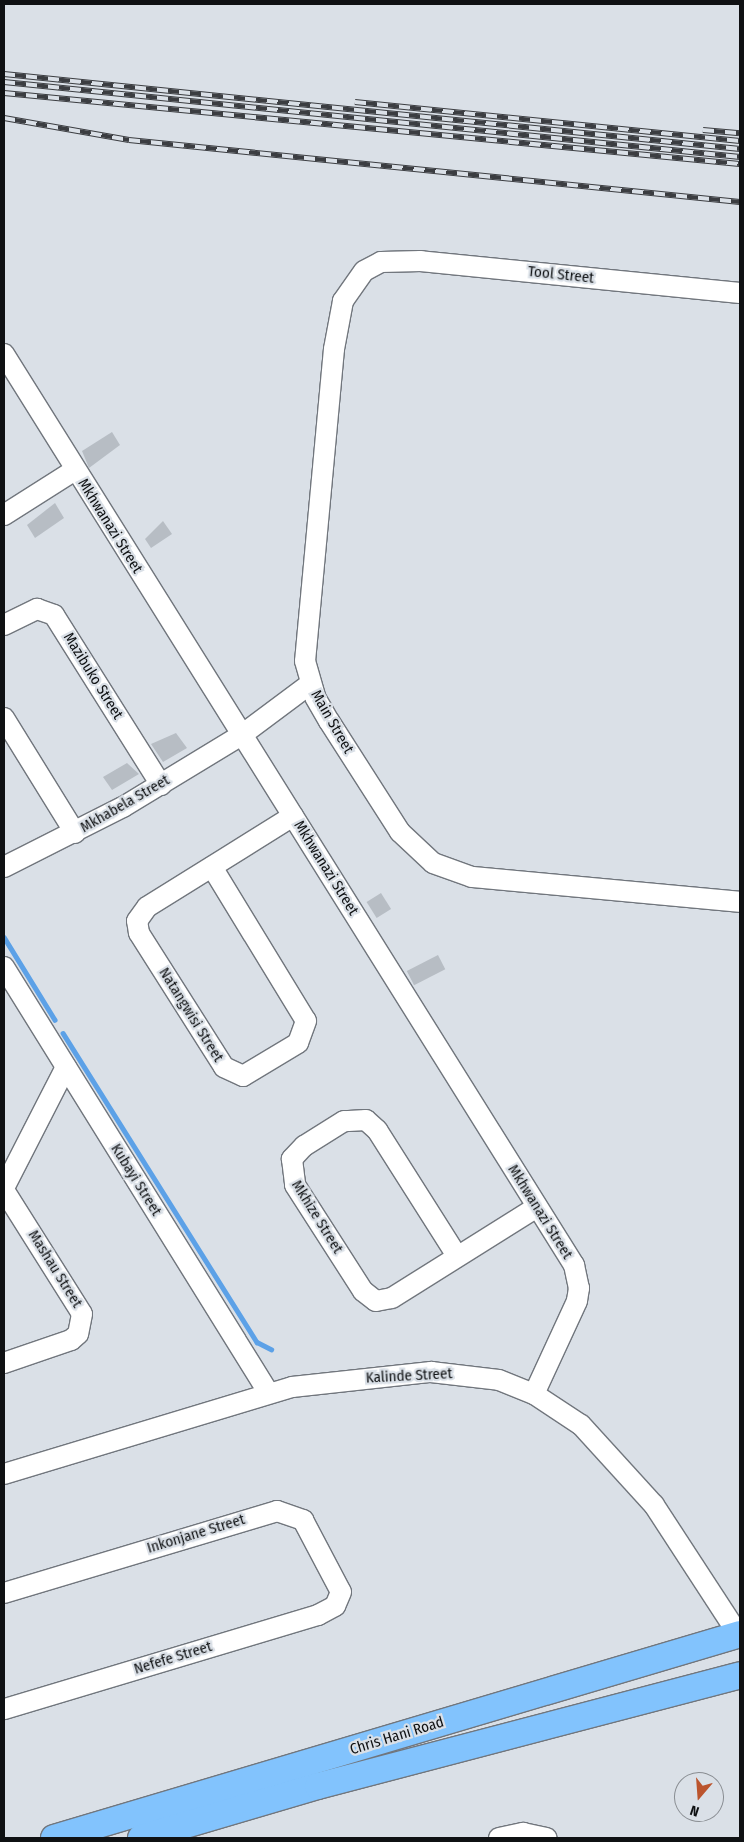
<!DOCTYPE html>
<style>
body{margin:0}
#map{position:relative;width:744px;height:1842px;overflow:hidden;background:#dae0e7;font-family:"Fira Sans Condensed",sans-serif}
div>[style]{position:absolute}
.stream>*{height:4.5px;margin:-2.25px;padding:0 2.25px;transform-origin:2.25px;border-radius:2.25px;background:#5ca1e7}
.building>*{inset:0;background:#b7bdc4;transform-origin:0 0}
.roads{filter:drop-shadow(1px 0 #71767d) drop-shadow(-1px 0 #71767d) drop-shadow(0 1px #71767d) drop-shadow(0 -1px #71767d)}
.minor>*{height:20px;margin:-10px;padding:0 10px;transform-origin:10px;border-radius:10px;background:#fff}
.major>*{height:26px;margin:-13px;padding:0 13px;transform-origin:13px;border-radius:13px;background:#82c3fd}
.rail>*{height:5.5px;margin-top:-2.75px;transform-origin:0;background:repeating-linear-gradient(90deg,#dae0e7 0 11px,#3b3d41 0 22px);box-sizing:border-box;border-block:1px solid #3b3d41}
span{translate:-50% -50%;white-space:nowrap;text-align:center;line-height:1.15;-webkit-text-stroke:4.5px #dae0e7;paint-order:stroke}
.street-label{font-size:15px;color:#0f1113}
.frame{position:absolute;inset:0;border:5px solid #0f1113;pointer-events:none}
.north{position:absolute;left:674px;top:1772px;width:50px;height:50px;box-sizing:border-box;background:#dae0e7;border:1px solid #898d92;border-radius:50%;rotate:198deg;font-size:14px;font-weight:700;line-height:20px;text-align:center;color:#0f1113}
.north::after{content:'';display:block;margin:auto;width:18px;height:22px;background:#bb542d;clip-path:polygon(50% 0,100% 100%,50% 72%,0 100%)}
</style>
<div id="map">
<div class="stream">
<i style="left:4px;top:937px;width:97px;rotate:58.4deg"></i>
<i style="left:63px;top:1033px;width:365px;rotate:57.9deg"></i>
<i style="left:257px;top:1342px;width:16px;rotate:27deg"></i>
</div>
<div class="building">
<i style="clip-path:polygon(112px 432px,120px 445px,89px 468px,82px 451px)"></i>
<i style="clip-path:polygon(55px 503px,64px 518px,35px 538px,27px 525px)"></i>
<i style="clip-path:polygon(163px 521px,172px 534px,151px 548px,145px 539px)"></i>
<i style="clip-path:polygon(176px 733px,187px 748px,163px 762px,151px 744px)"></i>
<i style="clip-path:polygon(127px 763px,139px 774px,112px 790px,103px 777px)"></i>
<i style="left:381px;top:893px;width:19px;height:17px;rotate:58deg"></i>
<i style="left:438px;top:955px;width:16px;height:35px;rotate:63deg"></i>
</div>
<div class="roads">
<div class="minor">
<i style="left:740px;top:293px;width:321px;rotate:-174.3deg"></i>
<i style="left:421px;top:261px;width:40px;rotate:178.6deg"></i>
<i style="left:381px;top:262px;width:19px;rotate:152deg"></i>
<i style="left:364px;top:271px;width:37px;rotate:125deg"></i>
<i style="left:343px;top:301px;width:49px;rotate:100.6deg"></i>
<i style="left:334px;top:349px;width:313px;rotate:95.3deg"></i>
<i style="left:305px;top:661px;width:37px;rotate:74deg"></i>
<i style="left:315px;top:697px;width:28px;rotate:60deg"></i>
<i style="left:329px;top:721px;width:132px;rotate:57.4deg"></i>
<i style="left:400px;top:832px;width:45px;rotate:43.2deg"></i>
<i style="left:433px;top:863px;width:41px;rotate:19.7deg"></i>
<i style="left:472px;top:877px;width:269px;rotate:5.3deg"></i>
<i style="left:4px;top:354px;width:1075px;rotate:57.97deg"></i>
<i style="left:574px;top:1265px;width:24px;rotate:78deg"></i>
<i style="left:579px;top:1288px;width:13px;rotate:99deg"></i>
<i style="left:577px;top:1301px;width:102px;rotate:114.8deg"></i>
<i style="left:4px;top:515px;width:84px;rotate:-32.4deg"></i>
<i style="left:4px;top:625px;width:37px;rotate:-26deg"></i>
<i style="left:37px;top:609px;width:18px;rotate:19deg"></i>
<i style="left:54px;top:615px;width:201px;rotate:57.8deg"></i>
<i style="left:4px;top:718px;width:135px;rotate:58.3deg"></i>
<i style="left:4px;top:867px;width:133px;rotate:-26.8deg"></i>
<i style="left:123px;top:807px;width:140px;rotate:-31.3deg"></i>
<i style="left:243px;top:734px;width:84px;rotate:-36.7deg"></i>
<i style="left:212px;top:867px;width:180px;rotate:58.6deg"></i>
<i style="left:306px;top:1021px;width:23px;rotate:110deg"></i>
<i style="left:298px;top:1043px;width:64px;rotate:149deg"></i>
<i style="left:243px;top:1076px;width:21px;rotate:-155deg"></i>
<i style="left:224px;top:1067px;width:159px;rotate:-122.4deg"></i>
<i style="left:139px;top:933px;width:12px;rotate:-99deg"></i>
<i style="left:137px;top:921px;width:17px;rotate:-54deg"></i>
<i style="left:147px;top:907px;width:172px;rotate:-31.9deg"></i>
<i style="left:4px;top:967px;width:500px;rotate:58.15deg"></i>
<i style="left:4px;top:1188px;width:136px;rotate:-62.9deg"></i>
<i style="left:4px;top:1190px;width:146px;rotate:57.8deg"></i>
<i style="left:82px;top:1314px;width:20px;rotate:101deg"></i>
<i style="left:78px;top:1334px;width:9px;rotate:139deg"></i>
<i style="left:71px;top:1340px;width:71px;rotate:161.1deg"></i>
<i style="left:457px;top:1256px;width:149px;rotate:-122.4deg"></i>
<i style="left:377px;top:1130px;width:15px;rotate:-138deg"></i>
<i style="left:366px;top:1120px;width:22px;rotate:177deg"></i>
<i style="left:344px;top:1121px;width:47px;rotate:148deg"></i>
<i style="left:304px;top:1146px;width:18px;rotate:133deg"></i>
<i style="left:292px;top:1159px;width:26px;rotate:83deg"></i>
<i style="left:295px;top:1185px;width:126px;rotate:57.3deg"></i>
<i style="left:363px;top:1291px;width:16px;rotate:38deg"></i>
<i style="left:376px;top:1301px;width:16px;rotate:-11deg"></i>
<i style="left:392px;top:1298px;width:171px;rotate:-32.1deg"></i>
<i style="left:4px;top:1474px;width:301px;rotate:-16.8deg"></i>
<i style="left:292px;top:1387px;width:140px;rotate:-6.2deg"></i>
<i style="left:431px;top:1372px;width:68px;rotate:6.7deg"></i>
<i style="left:499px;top:1380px;width:38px;rotate:22deg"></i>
<i style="left:534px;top:1394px;width:56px;rotate:33.4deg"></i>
<i style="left:581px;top:1425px;width:108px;rotate:47.6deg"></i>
<i style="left:654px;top:1505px;width:158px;rotate:56.9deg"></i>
<i style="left:4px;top:1593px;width:285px;rotate:-16.7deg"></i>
<i style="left:277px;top:1511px;width:28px;rotate:19deg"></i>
<i style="left:303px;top:1520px;width:81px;rotate:62.2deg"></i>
<i style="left:341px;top:1592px;width:15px;rotate:113deg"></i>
<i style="left:335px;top:1606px;width:19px;rotate:152deg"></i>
<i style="left:318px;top:1615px;width:328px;rotate:163.3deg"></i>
<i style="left:499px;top:1838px;width:25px;rotate:-12deg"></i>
<i style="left:523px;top:1833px;width:24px;rotate:12deg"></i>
</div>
<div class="major">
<i style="left:54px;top:1838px;width:716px;rotate:-16.56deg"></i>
<i style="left:141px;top:1838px;width:184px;rotate:-16.4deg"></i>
<i style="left:318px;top:1786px;width:436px;rotate:-14.7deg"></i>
</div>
</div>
<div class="rail">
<i style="left:4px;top:74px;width:740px;rotate:5.82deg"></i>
<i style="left:4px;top:82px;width:740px;rotate:5.82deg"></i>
<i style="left:4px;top:93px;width:739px;rotate:5.51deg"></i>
<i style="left:355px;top:102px;width:387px;rotate:5.8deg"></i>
<i style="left:4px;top:118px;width:127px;rotate:10deg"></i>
<i style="left:129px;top:140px;width:614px;rotate:5.79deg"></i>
<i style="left:703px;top:130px;width:37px;rotate:5deg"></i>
</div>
<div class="street-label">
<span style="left:561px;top:275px;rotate:6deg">Tool Street</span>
<span style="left:110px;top:526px;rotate:58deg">Mkhwanazi Street</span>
<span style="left:93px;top:676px;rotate:58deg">Mazibuko Street</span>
<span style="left:332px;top:722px;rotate:60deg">Main Street</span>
<span style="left:125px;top:804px;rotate:-30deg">Mkhabela Street</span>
<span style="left:326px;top:868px;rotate:58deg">Mkhwanazi Street</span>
<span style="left:191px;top:1015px;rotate:58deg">Natangwisi Street</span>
<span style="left:136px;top:1180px;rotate:58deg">Kubayi Street</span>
<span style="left:540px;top:1212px;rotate:58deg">Mkhwanazi Street</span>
<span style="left:317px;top:1217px;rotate:58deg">Mkhize Street</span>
<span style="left:55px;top:1269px;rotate:58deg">Mashau Street</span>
<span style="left:409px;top:1376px;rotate:-3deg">Kalinde Street</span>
<span style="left:196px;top:1534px;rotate:-17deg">Inkonjane Street</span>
<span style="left:173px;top:1658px;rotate:-17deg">Nefefe Street</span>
<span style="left:397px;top:1736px;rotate:-17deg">Chris Hani Road</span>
</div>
<div class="frame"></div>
<div class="north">N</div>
</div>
